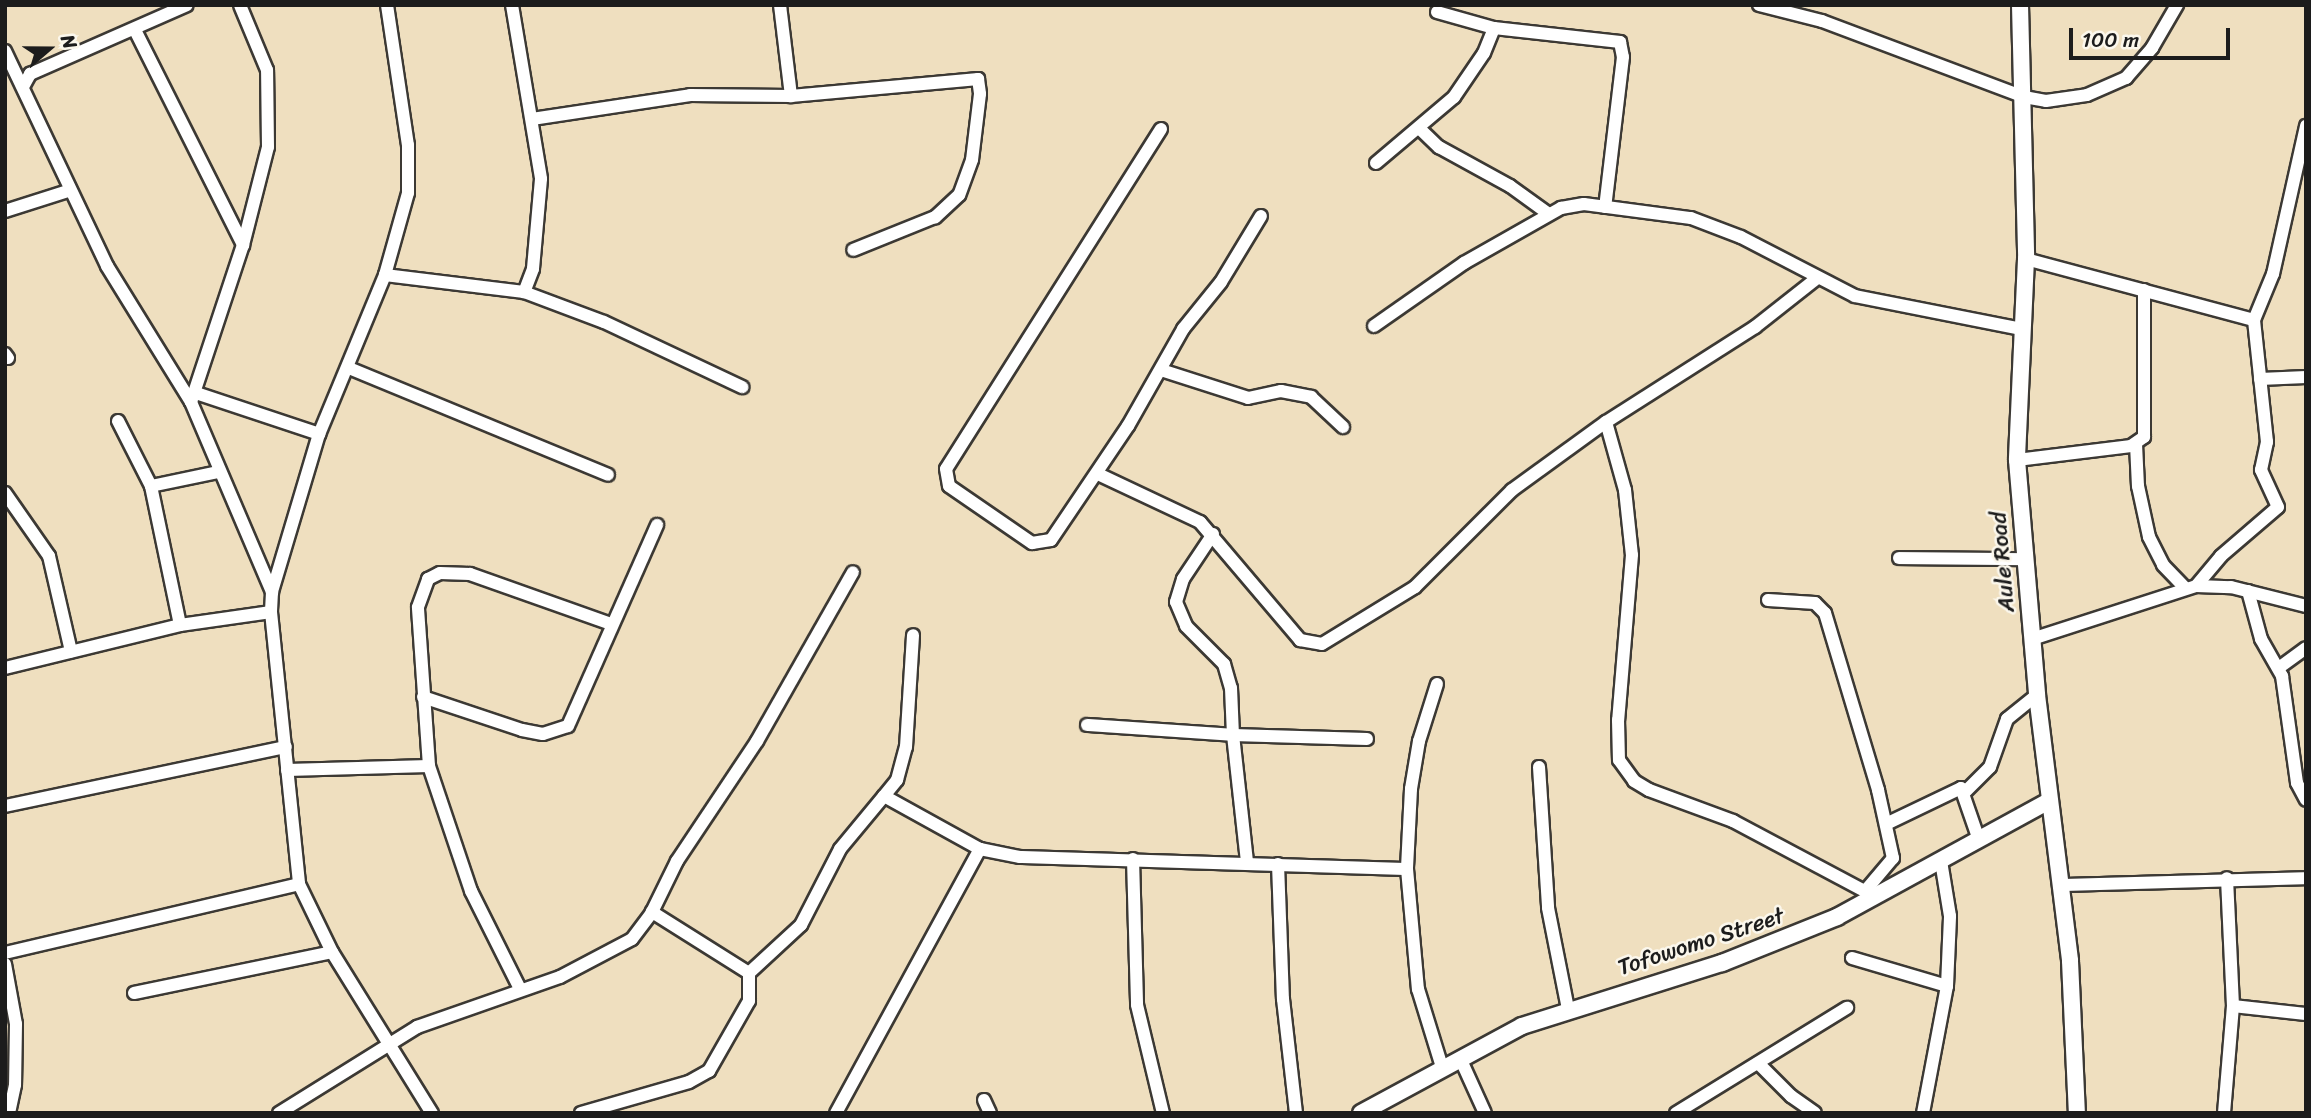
<!DOCTYPE html>
<style>
body{margin:0}
#map{position:relative;width:2311px;height:1118px;overflow:hidden;background:#efdfbf;font-family:Sriracha,sans-serif}
div>[style]{position:absolute}
.roads{filter:drop-shadow(2px 0 #3c3934) drop-shadow(-2px 0 #3c3934) drop-shadow(0 2px #3c3934) drop-shadow(0 -2px #3c3934)}
.minor>*{height:12px;margin:-6px;padding:0 6px;transform-origin:6px;border-radius:6px;background:#fff}
.tertiary>*{height:16px;margin:-8px;padding:0 8px;transform-origin:8px;border-radius:8px;background:#fff}
span{translate:-50% -50%;white-space:nowrap;text-align:center;line-height:1.15;-webkit-text-stroke:5px #fbf7ec;paint-order:stroke}
.street-label{font-size:23px;color:#1c1c1c}
.frame{position:absolute;inset:0;border:7px solid #1c1c1c;pointer-events:none}
.north{position:absolute;left:14px;top:14px;width:70px;height:70px;-webkit-text-stroke:5px #fbf7ec;paint-order:stroke;rotate:70deg;font-size:19px;font-weight:700;line-height:28px;text-align:center;color:#1c1c1c}
.north::after{content:'';display:block;margin:auto;width:24px;height:32px;background:#1c1c1c;clip-path:polygon(50% 0,100% 100%,50% 72%,0 100%)}
.scale{position:absolute;left:2069px;top:28px;width:161px;height:32px;box-sizing:border-box;border:4px solid #1c1c1c;border-top:0;padding-left:9px;font-size:21px;line-height:24px;white-space:nowrap;color:#1c1c1c;-webkit-text-stroke:5px #fbf7ec;paint-order:stroke}
</style>
<div id="map">
<div class="roads">
<div class="minor">
<i style="left:387px;top:5px;width:142px;rotate:81.5deg"></i>
<i style="left:408px;top:145px;width:48px;rotate:90deg"></i>
<i style="left:408px;top:193px;width:85px;rotate:105.7deg"></i>
<i style="left:385px;top:275px;width:172px;rotate:112.5deg"></i>
<i style="left:319px;top:434px;width:165px;rotate:106.6deg"></i>
<i style="left:272px;top:592px;width:20px;rotate:93deg"></i>
<i style="left:271px;top:612px;width:273px;rotate:84.1deg"></i>
<i style="left:299px;top:884px;width:76px;rotate:64.1deg"></i>
<i style="left:332px;top:952px;width:190px;rotate:58.2deg"></i>
<i style="left:512px;top:5px;width:176px;rotate:80.5deg"></i>
<i style="left:541px;top:179px;width:90px;rotate:95.1deg"></i>
<i style="left:533px;top:269px;width:25px;rotate:111deg"></i>
<i style="left:780px;top:5px;width:92px;rotate:83.1deg"></i>
<i style="left:1759px;top:5px;width:65px;rotate:14.3deg"></i>
<i style="left:1822px;top:21px;width:216px;rotate:20.6deg"></i>
<i style="left:2024px;top:97px;width:22px;rotate:10deg"></i>
<i style="left:2046px;top:101px;width:41px;rotate:-8.3deg"></i>
<i style="left:2087px;top:95px;width:43px;rotate:-23.6deg"></i>
<i style="left:2126px;top:78px;width:40px;rotate:-49deg"></i>
<i style="left:2152px;top:48px;width:50px;rotate:-59.8deg"></i>
<i style="left:1437px;top:12px;width:59px;rotate:15.7deg"></i>
<i style="left:1494px;top:28px;width:127px;rotate:6.3deg"></i>
<i style="left:1620px;top:42px;width:15px;rotate:79deg"></i>
<i style="left:1623px;top:57px;width:151px;rotate:96.8deg"></i>
<i style="left:135px;top:30px;width:241px;rotate:63.3deg"></i>
<i style="left:5px;top:51px;width:238px;rotate:64.6deg"></i>
<i style="left:107px;top:266px;width:160px;rotate:58.3deg"></i>
<i style="left:191px;top:402px;width:207px;rotate:66.9deg"></i>
<i style="left:24px;top:85px;width:13px;rotate:-61deg"></i>
<i style="left:30px;top:74px;width:171px;rotate:-23.7deg"></i>
<i style="left:532px;top:119px;width:160px;rotate:-8.6deg"></i>
<i style="left:690px;top:95px;width:101px;rotate:0.6deg"></i>
<i style="left:791px;top:96px;width:188px;rotate:-5.2deg"></i>
<i style="left:978px;top:79px;width:15px;rotate:82deg"></i>
<i style="left:980px;top:94px;width:66px;rotate:96.9deg"></i>
<i style="left:972px;top:160px;width:37px;rotate:110deg"></i>
<i style="left:959px;top:195px;width:33px;rotate:137deg"></i>
<i style="left:935px;top:217px;width:88px;rotate:158.1deg"></i>
<i style="left:1419px;top:128px;width:28px;rotate:44deg"></i>
<i style="left:1439px;top:147px;width:81px;rotate:28.8deg"></i>
<i style="left:1510px;top:186px;width:48px;rotate:35.7deg"></i>
<i style="left:1161px;top:129px;width:402px;rotate:122.3deg"></i>
<i style="left:946px;top:469px;width:17px;rotate:80deg"></i>
<i style="left:949px;top:486px;width:101px;rotate:34.5deg"></i>
<i style="left:1032px;top:543px;width:19px;rotate:-9deg"></i>
<i style="left:1051px;top:540px;width:138px;rotate:-56deg"></i>
<i style="left:1128px;top:426px;width:112px;rotate:-60.4deg"></i>
<i style="left:1183px;top:329px;width:60px;rotate:-51deg"></i>
<i style="left:1221px;top:282px;width:77px;rotate:-58.8deg"></i>
<i style="left:1376px;top:163px;width:102px;rotate:-40.2deg"></i>
<i style="left:1454px;top:97px;width:53px;rotate:-55.7deg"></i>
<i style="left:1484px;top:53px;width:27px;rotate:-68deg"></i>
<i style="left:5px;top:211px;width:66px;rotate:-17.6deg"></i>
<i style="left:2026px;top:259px;width:236px;rotate:15deg"></i>
<i style="left:385px;top:275px;width:140px;rotate:7deg"></i>
<i style="left:524px;top:292px;width:85px;rotate:20.6deg"></i>
<i style="left:604px;top:322px;width:153px;rotate:25.2deg"></i>
<i style="left:1374px;top:326px;width:110px;rotate:-35deg"></i>
<i style="left:1464px;top:263px;width:112px;rotate:-29.6deg"></i>
<i style="left:1561px;top:208px;width:23px;rotate:-10deg"></i>
<i style="left:1584px;top:204px;width:108px;rotate:7.5deg"></i>
<i style="left:1691px;top:218px;width:53px;rotate:20.8deg"></i>
<i style="left:1741px;top:237px;width:128px;rotate:27.4deg"></i>
<i style="left:1855px;top:296px;width:169px;rotate:11.2deg"></i>
<i style="left:5px;top:354px;width:5px;rotate:53deg"></i>
<i style="left:349px;top:368px;width:280px;rotate:22.4deg"></i>
<i style="left:1161px;top:370px;width:91px;rotate:17.8deg"></i>
<i style="left:1248px;top:398px;width:34px;rotate:-12deg"></i>
<i style="left:1281px;top:391px;width:31px;rotate:11deg"></i>
<i style="left:1311px;top:397px;width:44px;rotate:43.2deg"></i>
<i style="left:2260px;top:379px;width:46px;rotate:-2.5deg"></i>
<i style="left:196px;top:393px;width:130px;rotate:18.4deg"></i>
<i style="left:191px;top:402px;width:165px;rotate:-71.7deg"></i>
<i style="left:243px;top:245px;width:101px;rotate:-75.7deg"></i>
<i style="left:268px;top:147px;width:77px;rotate:-90.7deg"></i>
<i style="left:267px;top:70px;width:70px;rotate:-112.6deg"></i>
<i style="left:118px;top:421px;width:73px;rotate:63.1deg"></i>
<i style="left:151px;top:486px;width:142px;rotate:78.2deg"></i>
<i style="left:1606px;top:422px;width:71px;rotate:74.4deg"></i>
<i style="left:1625px;top:490px;width:65px;rotate:83.9deg"></i>
<i style="left:1632px;top:555px;width:166px;rotate:94.8deg"></i>
<i style="left:1618px;top:720px;width:40px;rotate:88.6deg"></i>
<i style="left:1619px;top:760px;width:26px;rotate:54deg"></i>
<i style="left:1634px;top:781px;width:17px;rotate:31deg"></i>
<i style="left:1649px;top:790px;width:90px;rotate:20.3deg"></i>
<i style="left:1733px;top:821px;width:160px;rotate:28deg"></i>
<i style="left:2136px;top:444px;width:42px;rotate:87.3deg"></i>
<i style="left:2138px;top:486px;width:52px;rotate:77.8deg"></i>
<i style="left:2149px;top:537px;width:31px;rotate:63deg"></i>
<i style="left:2163px;top:565px;width:32px;rotate:46deg"></i>
<i style="left:2017px;top:460px;width:115px;rotate:-7deg"></i>
<i style="left:2131px;top:446px;width:16px;rotate:-35deg"></i>
<i style="left:2144px;top:437px;width:147px;rotate:-90deg"></i>
<i style="left:1098px;top:474px;width:113px;rotate:25.2deg"></i>
<i style="left:1200px;top:522px;width:155px;rotate:49.7deg"></i>
<i style="left:1300px;top:640px;width:22px;rotate:10deg"></i>
<i style="left:1322px;top:644px;width:109px;rotate:-31.5deg"></i>
<i style="left:1415px;top:587px;width:137px;rotate:-45deg"></i>
<i style="left:1512px;top:490px;width:116px;rotate:-35.9deg"></i>
<i style="left:1606px;top:422px;width:177px;rotate:-32.5deg"></i>
<i style="left:1755px;top:327px;width:78px;rotate:-38.2deg"></i>
<i style="left:151px;top:486px;width:68px;rotate:-11.8deg"></i>
<i style="left:5px;top:493px;width:77px;rotate:55.1deg"></i>
<i style="left:49px;top:556px;width:98px;rotate:77deg"></i>
<i style="left:1213px;top:534px;width:54px;rotate:123.7deg"></i>
<i style="left:1183px;top:579px;width:24px;rotate:107deg"></i>
<i style="left:1176px;top:602px;width:26px;rotate:67deg"></i>
<i style="left:1186px;top:626px;width:54px;rotate:45deg"></i>
<i style="left:1224px;top:664px;width:25px;rotate:74deg"></i>
<i style="left:1231px;top:688px;width:47px;rotate:87.6deg"></i>
<i style="left:1233px;top:735px;width:134px;rotate:1.7deg"></i>
<i style="left:1899px;top:558px;width:126px;rotate:0.5deg"></i>
<i style="left:2196px;top:586px;width:39px;rotate:-50deg"></i>
<i style="left:2221px;top:556px;width:75px;rotate:-40.7deg"></i>
<i style="left:2278px;top:507px;width:41px;rotate:-114.7deg"></i>
<i style="left:2261px;top:470px;width:29px;rotate:-78deg"></i>
<i style="left:2267px;top:442px;width:123px;rotate:-96.1deg"></i>
<i style="left:2254px;top:320px;width:50px;rotate:-67.6deg"></i>
<i style="left:2273px;top:274px;width:152px;rotate:-77.4deg"></i>
<i style="left:2248px;top:591px;width:50px;rotate:74.8deg"></i>
<i style="left:2261px;top:639px;width:43px;rotate:60.4deg"></i>
<i style="left:2282px;top:676px;width:108px;rotate:82deg"></i>
<i style="left:2297px;top:783px;width:19px;rotate:62deg"></i>
<i style="left:1768px;top:600px;width:47px;rotate:3.7deg"></i>
<i style="left:1815px;top:603px;width:14px;rotate:45deg"></i>
<i style="left:1825px;top:613px;width:185px;rotate:73.3deg"></i>
<i style="left:1878px;top:790px;width:70px;rotate:77.6deg"></i>
<i style="left:1893px;top:858px;width:42px;rotate:130.2deg"></i>
<i style="left:2032px;top:639px;width:172px;rotate:-17.9deg"></i>
<i style="left:2196px;top:586px;width:35px;rotate:2deg"></i>
<i style="left:2231px;top:587px;width:77px;rotate:14.2deg"></i>
<i style="left:2280px;top:667px;width:32px;rotate:-36deg"></i>
<i style="left:5px;top:668px;width:180px;rotate:-13.8deg"></i>
<i style="left:180px;top:625px;width:92px;rotate:-8.1deg"></i>
<i style="left:1437px;top:684px;width:60px;rotate:107.5deg"></i>
<i style="left:1419px;top:741px;width:49px;rotate:99.5deg"></i>
<i style="left:1411px;top:789px;width:80px;rotate:92.9deg"></i>
<i style="left:1407px;top:869px;width:121px;rotate:84.8deg"></i>
<i style="left:1418px;top:989px;width:82px;rotate:72.9deg"></i>
<i style="left:423px;top:697px;width:104px;rotate:18.4deg"></i>
<i style="left:522px;top:730px;width:21px;rotate:11deg"></i>
<i style="left:543px;top:734px;width:26px;rotate:-18deg"></i>
<i style="left:568px;top:726px;width:220px;rotate:-66.1deg"></i>
<i style="left:1087px;top:725px;width:146px;rotate:3.9deg"></i>
<i style="left:1233px;top:735px;width:127px;rotate:83.7deg"></i>
<i style="left:429px;top:766px;width:132px;rotate:71.4deg"></i>
<i style="left:471px;top:891px;width:110px;rotate:63.4deg"></i>
<i style="left:1539px;top:767px;width:141px;rotate:86.3deg"></i>
<i style="left:1548px;top:908px;width:103px;rotate:78.8deg"></i>
<i style="left:287px;top:770px;width:142px;rotate:-1.6deg"></i>
<i style="left:429px;top:766px;width:159px;rotate:-94deg"></i>
<i style="left:418px;top:607px;width:30px;rotate:-70deg"></i>
<i style="left:428px;top:579px;width:13px;rotate:-27deg"></i>
<i style="left:440px;top:573px;width:30px;rotate:2deg"></i>
<i style="left:470px;top:574px;width:150px;rotate:19.5deg"></i>
<i style="left:1966px;top:791px;width:34px;rotate:-45deg"></i>
<i style="left:1990px;top:767px;width:51px;rotate:-70.5deg"></i>
<i style="left:2007px;top:719px;width:38px;rotate:-39deg"></i>
<i style="left:884px;top:796px;width:21px;rotate:-51deg"></i>
<i style="left:897px;top:780px;width:34px;rotate:-75deg"></i>
<i style="left:906px;top:747px;width:112px;rotate:-86.4deg"></i>
<i style="left:5px;top:806px;width:287px;rotate:-11.9deg"></i>
<i style="left:1886px;top:824px;width:83px;rotate:-25.6deg"></i>
<i style="left:1961px;top:788px;width:55px;rotate:70.9deg"></i>
<i style="left:1133px;top:859px;width:146px;rotate:88.4deg"></i>
<i style="left:1137px;top:1005px;width:111px;rotate:76.5deg"></i>
<i style="left:1278px;top:864px;width:135px;rotate:87.9deg"></i>
<i style="left:1283px;top:999px;width:115px;rotate:83.5deg"></i>
<i style="left:2061px;top:885px;width:245px;rotate:-1.6deg"></i>
<i style="left:5px;top:953px;width:302px;rotate:-13.2deg"></i>
<i style="left:1852px;top:958px;width:99px;rotate:16.4deg"></i>
<i style="left:5px;top:964px;width:61px;rotate:79.6deg"></i>
<i style="left:16px;top:1024px;width:61px;rotate:90.9deg"></i>
<i style="left:15px;top:1085px;width:29px;rotate:102deg"></i>
<i style="left:749px;top:973px;width:71px;rotate:-42.7deg"></i>
<i style="left:801px;top:925px;width:85px;rotate:-62.8deg"></i>
<i style="left:840px;top:849px;width:69px;rotate:-50.3deg"></i>
<i style="left:884px;top:796px;width:110px;rotate:28.9deg"></i>
<i style="left:980px;top:849px;width:41px;rotate:11.3deg"></i>
<i style="left:1020px;top:857px;width:387px;rotate:1.8deg"></i>
<i style="left:134px;top:993px;width:202px;rotate:-11.7deg"></i>
<i style="left:2233px;top:1006px;width:73px;rotate:6.3deg"></i>
<i style="left:1460px;top:1058px;width:60px;rotate:65.6deg"></i>
<i style="left:1758px;top:1063px;width:47px;rotate:45deg"></i>
<i style="left:1791px;top:1096px;width:29px;rotate:35deg"></i>
<i style="left:984px;top:1100px;width:14px;rotate:65deg"></i>
<i style="left:279px;top:1113px;width:163px;rotate:-31.9deg"></i>
<i style="left:417px;top:1027px;width:151px;rotate:-19.3deg"></i>
<i style="left:560px;top:977px;width:81px;rotate:-27.8deg"></i>
<i style="left:632px;top:939px;width:34px;rotate:-53deg"></i>
<i style="left:652px;top:912px;width:57px;rotate:-63.9deg"></i>
<i style="left:677px;top:861px;width:144px;rotate:-56.3deg"></i>
<i style="left:757px;top:741px;width:194px;rotate:-60.4deg"></i>
<i style="left:581px;top:1113px;width:112px;rotate:-16deg"></i>
<i style="left:689px;top:1082px;width:23px;rotate:-29deg"></i>
<i style="left:709px;top:1071px;width:81px;rotate:-60.3deg"></i>
<i style="left:749px;top:1001px;width:28px;rotate:-90deg"></i>
<i style="left:749px;top:973px;width:115px;rotate:-147.8deg"></i>
<i style="left:836px;top:1113px;width:301px;rotate:-61.4deg"></i>
<i style="left:1676px;top:1113px;width:201px;rotate:-31.6deg"></i>
<i style="left:1923px;top:1113px;width:129px;rotate:-79.3deg"></i>
<i style="left:1947px;top:986px;width:70px;rotate:-87.5deg"></i>
<i style="left:1950px;top:916px;width:56px;rotate:-99.3deg"></i>
<i style="left:2224px;top:1113px;width:107px;rotate:-85.2deg"></i>
<i style="left:2233px;top:1006px;width:128px;rotate:-92.7deg"></i>
</div>
<div class="tertiary">
<i style="left:2020px;top:5px;width:254px;rotate:88.6deg"></i>
<i style="left:2026px;top:259px;width:201px;rotate:92.6deg"></i>
<i style="left:2017px;top:460px;width:236px;rotate:85.1deg"></i>
<i style="left:2037px;top:695px;width:268px;rotate:82.9deg"></i>
<i style="left:2070px;top:961px;width:152px;rotate:87.4deg"></i>
<i style="left:1361px;top:1113px;width:183px;rotate:-28.4deg"></i>
<i style="left:1522px;top:1026px;width:210px;rotate:-17.5deg"></i>
<i style="left:1722px;top:963px;width:124px;rotate:-21.8deg"></i>
<i style="left:1837px;top:917px;width:242px;rotate:-28.7deg"></i>
</div>
</div>
<div class="street-label">
<span style="left:2003px;top:562px;rotate:-95deg">Aule Road</span>
<span style="left:1701px;top:942px;rotate:-18deg">Tofowomo Street</span>
</div>
<div class="frame"></div>
<div class="north">N</div>
<div class="scale">100 m</div>
</div>
